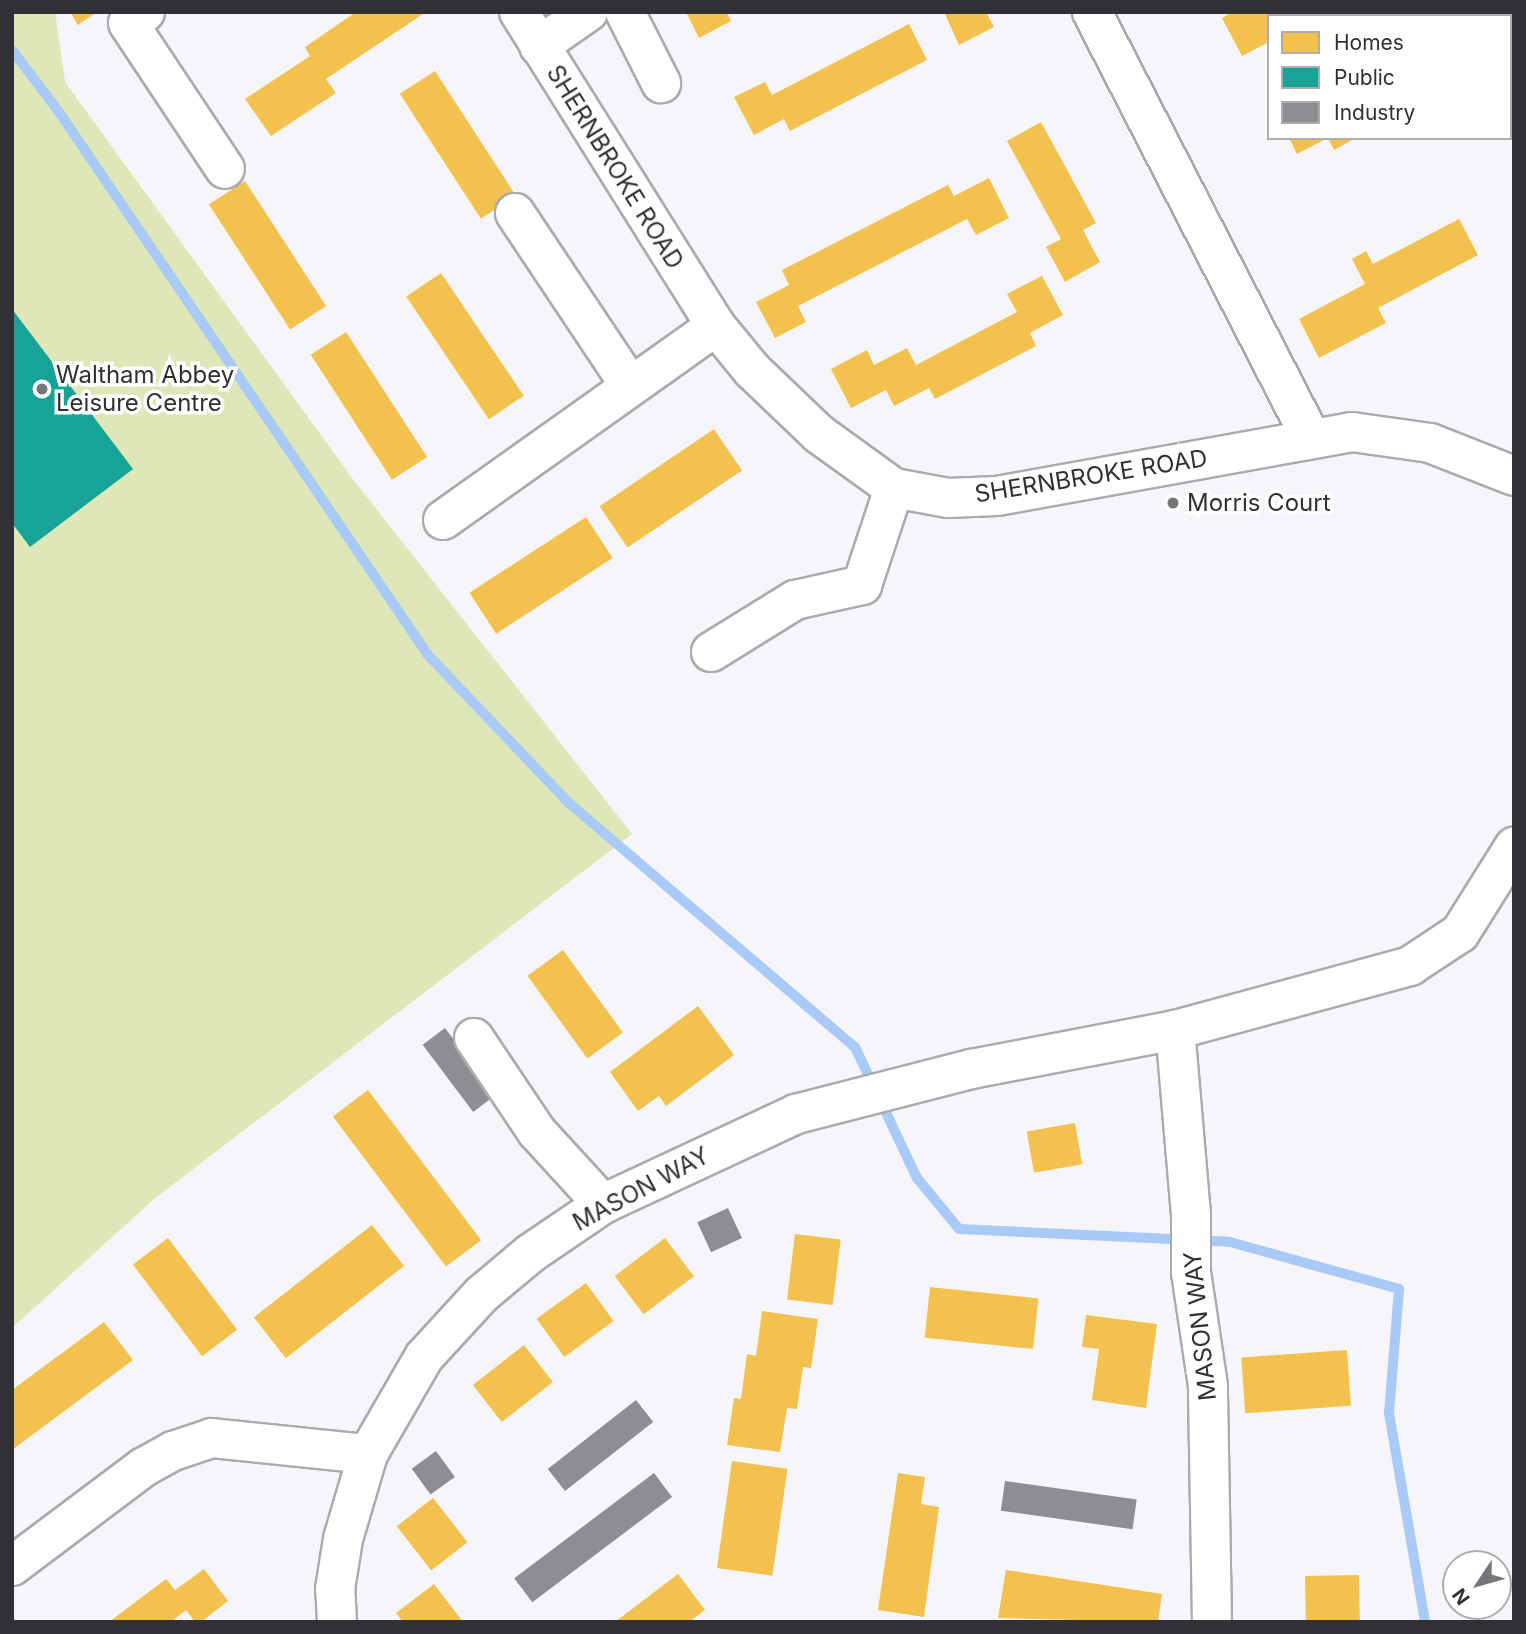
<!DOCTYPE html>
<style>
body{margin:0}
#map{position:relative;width:1526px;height:1634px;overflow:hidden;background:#f5f5fa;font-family:Inter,sans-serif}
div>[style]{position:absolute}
.green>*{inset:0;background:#dee7b7}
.homes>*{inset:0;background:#f2c14e;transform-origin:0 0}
.public>*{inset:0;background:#17a398}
.industry>*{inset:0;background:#8d8d92;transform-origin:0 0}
.stream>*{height:10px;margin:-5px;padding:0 5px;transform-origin:5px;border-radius:5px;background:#a9caf6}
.roads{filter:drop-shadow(2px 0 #ababaf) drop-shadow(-2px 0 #ababaf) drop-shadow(0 2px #ababaf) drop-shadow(0 -2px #ababaf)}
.minor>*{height:38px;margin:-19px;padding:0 19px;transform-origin:19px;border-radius:19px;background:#fefefe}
.dots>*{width:19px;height:19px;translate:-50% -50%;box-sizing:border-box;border:4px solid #fff;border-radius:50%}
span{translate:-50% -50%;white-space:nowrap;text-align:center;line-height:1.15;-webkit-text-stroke:7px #fff;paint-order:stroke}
.street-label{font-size:24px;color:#313135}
.poi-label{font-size:24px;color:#313135}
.left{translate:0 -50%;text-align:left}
.frame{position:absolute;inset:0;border:14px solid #313135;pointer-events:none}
.legend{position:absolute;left:1267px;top:14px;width:245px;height:126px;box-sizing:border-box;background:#fff;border:2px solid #adadae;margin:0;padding:9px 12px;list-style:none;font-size:21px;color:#313135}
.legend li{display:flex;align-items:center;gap:14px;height:35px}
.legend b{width:35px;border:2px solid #adadae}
.north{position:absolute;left:1442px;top:1550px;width:70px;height:70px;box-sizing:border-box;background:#fff;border:2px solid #adadae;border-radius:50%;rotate:234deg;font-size:19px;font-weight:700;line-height:28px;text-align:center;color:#313135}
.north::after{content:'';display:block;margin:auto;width:24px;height:32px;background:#76767a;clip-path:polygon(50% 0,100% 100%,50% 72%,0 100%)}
</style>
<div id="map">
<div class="green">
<i style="clip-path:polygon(12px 12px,55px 12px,65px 82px,352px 478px,632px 834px,154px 1199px,12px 1328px)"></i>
</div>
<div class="homes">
<i style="clip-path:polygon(70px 12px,97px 12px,78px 25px)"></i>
<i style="clip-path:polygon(356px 12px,426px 12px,326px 79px,336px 93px,271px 136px,245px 99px,310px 56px,305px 47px)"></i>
<i style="clip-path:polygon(686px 12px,727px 12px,731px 21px,699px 38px)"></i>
<i style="clip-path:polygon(944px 12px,986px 12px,994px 27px,959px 45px)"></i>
<i style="clip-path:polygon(1233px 12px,1285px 12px,1269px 16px,1269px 42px,1242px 56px,1222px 18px)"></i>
<i style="clip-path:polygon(1463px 12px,1505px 12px,1497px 16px)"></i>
<i style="clip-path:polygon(909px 24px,927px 60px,790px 131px,784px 119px,754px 135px,734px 97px,765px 82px,772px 95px)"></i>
<i style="clip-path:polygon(1510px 56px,1514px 63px,1510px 92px)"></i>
<i style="left:435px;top:71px;width:149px;height:42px;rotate:57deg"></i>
<i style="clip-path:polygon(1041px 122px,1096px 223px,1083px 230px,1100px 262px,1065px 282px,1046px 247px,1061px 239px,1007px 141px)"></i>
<i style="clip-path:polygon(1289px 138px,1356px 138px,1334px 150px,1328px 138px,1297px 154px)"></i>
<i style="clip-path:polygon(989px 178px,1009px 218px,976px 235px,967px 219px,798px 306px,806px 322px,775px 338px,756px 302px,789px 285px,782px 270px,948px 185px,954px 196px)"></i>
<i style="left:245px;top:181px;width:149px;height:43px;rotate:57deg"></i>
<i style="clip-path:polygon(1459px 219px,1478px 255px,1378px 308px,1386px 323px,1319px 358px,1299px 319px,1365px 284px,1352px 259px,1366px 251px,1373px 264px)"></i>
<i style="left:441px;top:273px;width:148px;height:42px;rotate:56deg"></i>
<i style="clip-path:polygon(1042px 276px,1063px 315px,1030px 333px,1036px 346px,935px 399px,929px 388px,894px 406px,886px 390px,851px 408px,831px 369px,867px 350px,874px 365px,907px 348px,916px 365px,1017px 312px,1007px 294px)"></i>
<i style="left:346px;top:332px;width:149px;height:42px;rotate:57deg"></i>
<i style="left:714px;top:429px;width:50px;height:138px;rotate:56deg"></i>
<i style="left:586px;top:517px;width:49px;height:139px;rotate:57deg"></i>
<i style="left:563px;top:950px;width:102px;height:44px;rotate:54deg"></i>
<i style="clip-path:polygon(698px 1006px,734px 1055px,666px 1106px,659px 1096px,638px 1111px,610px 1072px)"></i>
<i style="left:368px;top:1090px;width:188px;height:44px;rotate:53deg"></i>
<i style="left:1075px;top:1123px;width:42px;height:49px;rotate:80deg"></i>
<i style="left:372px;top:1225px;width:52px;height:150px;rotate:52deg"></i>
<i style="left:795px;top:1234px;width:46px;height:66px;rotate:7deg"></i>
<i style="left:168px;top:1238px;width:115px;height:44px;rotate:53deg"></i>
<i style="left:665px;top:1238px;width:48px;height:63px;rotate:53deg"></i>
<i style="left:586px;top:1283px;width:47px;height:61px;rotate:54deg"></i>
<i style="left:930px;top:1287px;width:109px;height:51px;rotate:6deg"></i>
<i style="clip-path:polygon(762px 1311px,818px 1319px,811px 1368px,803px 1367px,797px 1409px,787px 1408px,780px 1452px,727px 1445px,734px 1398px,741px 1399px,747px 1354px,756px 1356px)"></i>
<i style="clip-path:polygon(1086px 1315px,1157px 1324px,1146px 1408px,1092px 1400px,1099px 1349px,1082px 1347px)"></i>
<i style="clip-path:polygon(104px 1322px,133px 1360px,12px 1450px,12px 1390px)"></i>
<i style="left:524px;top:1345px;width:47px;height:65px;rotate:52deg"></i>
<i style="left:1347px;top:1350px;width:56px;height:106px;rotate:86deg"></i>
<i style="left:732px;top:1461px;width:56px;height:108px;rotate:8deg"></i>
<i style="clip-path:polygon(898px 1473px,925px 1477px,921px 1504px,939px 1507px,924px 1617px,878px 1610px)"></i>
<i style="left:433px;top:1498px;width:56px;height:46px;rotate:52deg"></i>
<i style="clip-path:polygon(204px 1569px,228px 1601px,201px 1622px,195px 1622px,186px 1610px,171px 1622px,109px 1622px,166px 1579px,175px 1590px)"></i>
<i style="clip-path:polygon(1006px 1570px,1162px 1594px,1158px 1622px,998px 1618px)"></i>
<i style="clip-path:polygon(678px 1574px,705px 1610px,689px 1622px,615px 1622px)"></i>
<i style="left:1359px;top:1575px;width:47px;height:54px;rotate:89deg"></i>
<i style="clip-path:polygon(434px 1584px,463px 1622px,403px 1622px,396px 1613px)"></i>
</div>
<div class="public">
<i style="clip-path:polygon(12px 309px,133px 469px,30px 547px,12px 523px)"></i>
</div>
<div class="industry">
<i style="left:445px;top:1028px;width:84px;height:28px;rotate:53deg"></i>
<i style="left:728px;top:1208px;width:33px;height:34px;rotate:65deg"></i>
<i style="left:636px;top:1400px;width:28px;height:112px;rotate:52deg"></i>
<i style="left:436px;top:1451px;width:32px;height:30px;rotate:54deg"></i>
<i style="left:654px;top:1473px;width:30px;height:175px;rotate:53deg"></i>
<i style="left:1005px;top:1481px;width:133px;height:30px;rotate:8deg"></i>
</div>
<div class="stream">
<i style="left:12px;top:50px;width:78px;rotate:52.8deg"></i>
<i style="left:59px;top:112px;width:657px;rotate:55.8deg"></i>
<i style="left:428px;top:655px;width:204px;rotate:46.4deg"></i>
<i style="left:569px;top:803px;width:376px;rotate:40.5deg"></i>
<i style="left:855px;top:1047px;width:145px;rotate:64.7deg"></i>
<i style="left:917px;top:1178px;width:66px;rotate:50.5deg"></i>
<i style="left:959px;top:1229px;width:271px;rotate:2.7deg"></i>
<i style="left:1230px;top:1242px;width:175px;rotate:15.5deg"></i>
<i style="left:1399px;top:1289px;width:124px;rotate:94.6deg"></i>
<i style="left:1389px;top:1413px;width:212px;rotate:80.2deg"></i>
</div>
<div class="roads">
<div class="minor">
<i style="left:145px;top:12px;width:20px;rotate:147deg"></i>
<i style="left:128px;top:23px;width:175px;rotate:56.4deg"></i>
<i style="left:519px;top:12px;width:371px;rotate:57.9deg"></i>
<i style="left:716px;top:326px;width:57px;rotate:50.7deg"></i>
<i style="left:752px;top:370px;width:93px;rotate:43.7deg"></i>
<i style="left:819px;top:434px;width:92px;rotate:35.8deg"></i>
<i style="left:894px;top:488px;width:55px;rotate:10.5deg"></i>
<i style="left:948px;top:498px;width:49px;rotate:-2.3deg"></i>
<i style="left:997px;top:496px;width:361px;rotate:-10.2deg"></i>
<i style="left:1352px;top:432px;width:79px;rotate:8deg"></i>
<i style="left:1430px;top:443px;width:90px;rotate:21.4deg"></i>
<i style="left:625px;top:12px;width:80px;rotate:63.1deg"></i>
<i style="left:1092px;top:12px;width:479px;rotate:62.8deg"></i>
<i style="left:539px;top:46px;width:60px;rotate:-34.8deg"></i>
<i style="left:515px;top:213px;width:206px;rotate:56.3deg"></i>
<i style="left:443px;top:520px;width:335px;rotate:-35.4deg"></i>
<i style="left:711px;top:652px;width:99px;rotate:-31.8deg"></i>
<i style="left:795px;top:600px;width:69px;rotate:-12.6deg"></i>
<i style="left:862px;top:585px;width:102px;rotate:-71.7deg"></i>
<i style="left:474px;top:1038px;width:113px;rotate:56.2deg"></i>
<i style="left:537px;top:1132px;width:98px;rotate:47.5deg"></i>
<i style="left:12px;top:1566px;width:165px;rotate:-36.9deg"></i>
<i style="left:144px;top:1467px;width:33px;rotate:-29deg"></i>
<i style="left:173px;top:1451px;width:41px;rotate:-18.4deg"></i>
<i style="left:212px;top:1438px;width:157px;rotate:5.9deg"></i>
<i style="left:337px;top:1622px;width:33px;rotate:-93deg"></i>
<i style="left:335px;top:1589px;width:51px;rotate:-80.9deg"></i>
<i style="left:343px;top:1539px;width:89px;rotate:-73.6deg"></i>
<i style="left:368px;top:1454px;width:112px;rotate:-60deg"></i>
<i style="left:424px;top:1357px;width:86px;rotate:-47.4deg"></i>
<i style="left:482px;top:1294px;width:64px;rotate:-39.9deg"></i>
<i style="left:531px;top:1253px;width:87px;rotate:-34.2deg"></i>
<i style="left:603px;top:1204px;width:213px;rotate:-25deg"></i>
<i style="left:796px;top:1114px;width:181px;rotate:-14.4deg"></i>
<i style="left:971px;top:1069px;width:208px;rotate:-10.8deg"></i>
<i style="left:1212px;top:1622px;width:236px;rotate:-91deg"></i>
<i style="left:1208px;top:1386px;width:115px;rotate:-98.5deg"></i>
<i style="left:1191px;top:1272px;width:57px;rotate:-90deg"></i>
<i style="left:1191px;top:1215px;width:186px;rotate:-94.9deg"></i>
<i style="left:1175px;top:1030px;width:244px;rotate:-15.2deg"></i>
<i style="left:1410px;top:966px;width:60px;rotate:-33.4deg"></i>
<i style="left:1460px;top:933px;width:102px;rotate:-57.9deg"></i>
</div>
</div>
<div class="dots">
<i style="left:42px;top:389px;background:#76767a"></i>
<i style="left:1173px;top:503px;background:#76767a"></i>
</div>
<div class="street-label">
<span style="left:615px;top:167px;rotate:58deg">SHERNBROKE ROAD</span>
<span style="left:1091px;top:476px;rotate:-9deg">SHERNBROKE ROAD</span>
<span style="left:641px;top:1189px;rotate:-28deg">MASON WAY</span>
<span style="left:1200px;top:1326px;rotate:-96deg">MASON WAY</span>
</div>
<div class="poi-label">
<span class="left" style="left:56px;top:389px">Waltham Abbey<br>Leisure Centre</span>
<span class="left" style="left:1187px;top:503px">Morris Court</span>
</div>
<div class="frame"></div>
<ul class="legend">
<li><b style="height:19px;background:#f2c14e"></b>Homes</li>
<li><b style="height:19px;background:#17a398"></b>Public</li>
<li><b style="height:19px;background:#8d8d92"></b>Industry</li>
</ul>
<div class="north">N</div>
</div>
